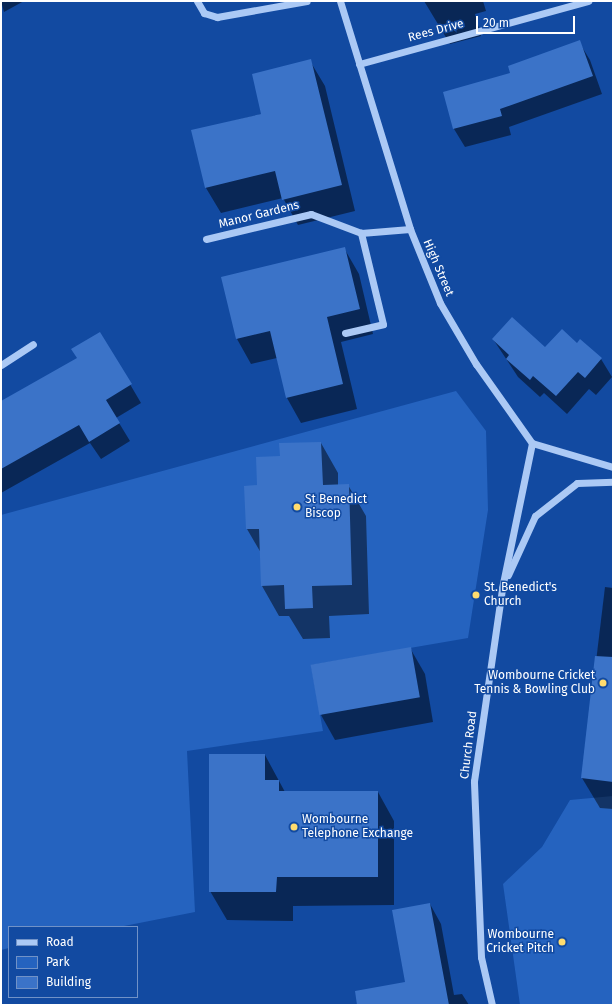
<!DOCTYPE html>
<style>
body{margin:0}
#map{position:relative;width:614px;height:1006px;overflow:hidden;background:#124aa1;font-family:"Fira Sans",sans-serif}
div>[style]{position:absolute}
.green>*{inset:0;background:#2563bf}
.shadow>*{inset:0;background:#0007}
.building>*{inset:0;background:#3b73c8;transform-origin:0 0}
.minor>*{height:7px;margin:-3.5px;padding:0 3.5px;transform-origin:3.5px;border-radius:3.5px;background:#abc9f5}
.dots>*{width:11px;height:11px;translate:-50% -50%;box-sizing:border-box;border:2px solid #124aa1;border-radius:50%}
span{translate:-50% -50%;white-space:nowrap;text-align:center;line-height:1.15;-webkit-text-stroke:3px #124aa1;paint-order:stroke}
.street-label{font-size:12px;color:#fff}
.poi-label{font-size:12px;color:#fff}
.left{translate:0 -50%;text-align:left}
.right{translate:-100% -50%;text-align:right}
.frame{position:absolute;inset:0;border:2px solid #fff;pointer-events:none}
.legend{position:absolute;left:8px;top:926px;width:130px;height:72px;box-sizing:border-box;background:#124aa1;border:1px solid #7192c7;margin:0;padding:5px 7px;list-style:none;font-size:12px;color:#fff}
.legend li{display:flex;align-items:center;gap:8px;height:20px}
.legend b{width:20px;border:1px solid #7192c7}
.scale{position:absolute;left:476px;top:16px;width:99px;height:18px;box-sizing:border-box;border:2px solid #fff;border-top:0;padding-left:5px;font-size:12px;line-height:14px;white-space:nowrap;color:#fff;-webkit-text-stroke:3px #124aa1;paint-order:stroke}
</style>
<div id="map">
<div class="green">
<i style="clip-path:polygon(456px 391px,486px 431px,488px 510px,468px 638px,311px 665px,323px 731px,187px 751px,195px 912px,119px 927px,9px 927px,9px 948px,1px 950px,1px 515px)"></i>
<i style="clip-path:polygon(613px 796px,613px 1005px,520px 1005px,503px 884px,542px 847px,570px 800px)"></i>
</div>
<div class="shadow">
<i style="clip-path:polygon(1px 1px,24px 1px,4px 12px)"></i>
<i style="clip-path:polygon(424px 1px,483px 1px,486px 11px,475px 14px,481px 36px,450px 44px)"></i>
<i style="clip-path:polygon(579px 42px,590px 60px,602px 94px,509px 127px,511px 135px,465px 147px,454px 129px,444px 93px,511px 74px)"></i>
<i style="clip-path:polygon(310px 61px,325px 86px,355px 211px,298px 225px,283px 198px,221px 213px,206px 188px,192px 131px,262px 114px)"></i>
<i style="clip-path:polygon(344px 248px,359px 274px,373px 334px,341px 342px,357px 409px,301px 423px,287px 398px,277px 358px,251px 364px,237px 339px)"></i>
<i style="clip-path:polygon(100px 333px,141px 403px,116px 418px,130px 441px,101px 459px,90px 443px,1px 493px,1px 402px,78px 359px)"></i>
<i style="clip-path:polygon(493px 339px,545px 349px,577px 344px,580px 340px,601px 359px,612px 377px,596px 395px,589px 389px,567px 414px,544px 393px,540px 397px,518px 377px)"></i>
<i style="clip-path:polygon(321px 443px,338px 473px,338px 486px,348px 485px,366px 516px,369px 614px,329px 616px,330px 638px,303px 639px,289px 616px,279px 616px,262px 586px,261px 553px,247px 529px,258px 486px,281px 457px)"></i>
<i style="clip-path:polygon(605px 587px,613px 588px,613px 809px,600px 808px,582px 778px)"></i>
<i style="clip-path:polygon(410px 648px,425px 674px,433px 722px,335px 740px,321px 715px)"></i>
<i style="clip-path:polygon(265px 755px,285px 792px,378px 792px,394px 821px,394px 905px,293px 906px,293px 921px,227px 920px,210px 891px)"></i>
<i style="clip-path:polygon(430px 904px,441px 924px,454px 995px,462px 994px,469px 1005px,402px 1005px)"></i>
</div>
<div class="building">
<i style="clip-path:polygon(580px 40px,593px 76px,500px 109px,502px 116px,453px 129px,443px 92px,510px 73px,508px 66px)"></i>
<i style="clip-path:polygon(311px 59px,342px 185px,282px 200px,275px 171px,205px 188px,191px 130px,261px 114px,252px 74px)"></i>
<i style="clip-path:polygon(345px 247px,360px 309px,327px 317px,343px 384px,286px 398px,270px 331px,236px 339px,221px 277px)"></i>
<i style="clip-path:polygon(512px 317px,545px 347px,562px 329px,577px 343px,580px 339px,602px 358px,585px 378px,578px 372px,556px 396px,533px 376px,530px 380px,506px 359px,509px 355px,492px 339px)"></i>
<i style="clip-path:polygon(100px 332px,132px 384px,106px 400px,120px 423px,89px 442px,79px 425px,1px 469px,1px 401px,77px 358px,71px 349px)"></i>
<i style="clip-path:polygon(321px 442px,323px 485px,349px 484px,352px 585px,312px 586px,313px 608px,285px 609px,284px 585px,261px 586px,259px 529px,246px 529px,244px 486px,257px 485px,256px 457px,280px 456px,279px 443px)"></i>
<i style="left:411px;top:647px;width:51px;height:102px;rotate:80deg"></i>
<i style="clip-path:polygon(595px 656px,613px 657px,613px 782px,581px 778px)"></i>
<i style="clip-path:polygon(209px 754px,265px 754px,265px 780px,279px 780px,279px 791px,378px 791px,378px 877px,277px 877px,276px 892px,209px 892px)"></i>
<i style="clip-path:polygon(430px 903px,449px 1005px,357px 1005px,355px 991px,405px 982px,392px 910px)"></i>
</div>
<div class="minor">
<i style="left:197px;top:1px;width:14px;rotate:60deg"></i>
<i style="left:204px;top:13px;width:14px;rotate:17deg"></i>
<i style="left:217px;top:17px;width:91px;rotate:-10.1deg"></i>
<i style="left:340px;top:1px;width:239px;rotate:72.9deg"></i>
<i style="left:410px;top:229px;width:80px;rotate:67.9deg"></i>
<i style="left:440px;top:303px;width:71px;rotate:59.5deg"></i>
<i style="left:476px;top:364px;width:97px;rotate:54.7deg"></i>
<i style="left:532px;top:443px;width:84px;rotate:16.5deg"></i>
<i style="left:359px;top:64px;width:238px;rotate:-15.4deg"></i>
<i style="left:206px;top:239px;width:108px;rotate:-13.4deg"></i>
<i style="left:311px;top:214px;width:53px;rotate:20.8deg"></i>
<i style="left:361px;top:233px;width:49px;rotate:-4.7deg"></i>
<i style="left:345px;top:333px;width:39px;rotate:-13deg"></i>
<i style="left:383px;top:324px;width:94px;rotate:-103.6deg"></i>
<i style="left:1px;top:365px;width:38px;rotate:-33deg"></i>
<i style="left:508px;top:575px;width:65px;rotate:-65.4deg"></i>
<i style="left:535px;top:516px;width:53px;rotate:-38.2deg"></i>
<i style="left:577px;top:483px;width:36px;rotate:-2deg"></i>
<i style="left:492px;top:1005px;width:49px;rotate:-102.9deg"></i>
<i style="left:481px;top:957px;width:176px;rotate:-92.3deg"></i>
<i style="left:474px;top:781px;width:195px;rotate:-81.7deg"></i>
<i style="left:502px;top:588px;width:148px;rotate:-78.3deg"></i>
</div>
<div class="dots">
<i style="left:297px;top:507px;background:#ffdc6f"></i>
<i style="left:476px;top:595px;background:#ffdc6f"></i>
<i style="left:603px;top:683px;background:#ffdc6f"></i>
<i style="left:294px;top:827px;background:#ffdc6f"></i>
<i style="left:562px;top:942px;background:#ffdc6f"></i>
</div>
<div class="street-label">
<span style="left:436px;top:31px;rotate:-15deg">Rees Drive</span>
<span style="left:259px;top:215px;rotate:-14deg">Manor Gardens</span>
<span style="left:438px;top:268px;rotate:67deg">High Street</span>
<span style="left:469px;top:745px;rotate:-83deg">Church Road</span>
</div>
<div class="poi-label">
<span class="left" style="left:305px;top:507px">St Benedict<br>Biscop</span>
<span class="left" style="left:484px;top:595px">St. Benedict's<br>Church</span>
<span class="right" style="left:595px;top:683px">Wombourne Cricket<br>Tennis &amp; Bowling Club</span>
<span class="left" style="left:302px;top:827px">Wombourne<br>Telephone Exchange</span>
<span class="right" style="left:554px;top:942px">Wombourne<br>Cricket Pitch</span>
</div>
<div class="frame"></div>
<ul class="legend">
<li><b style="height:5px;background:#abc9f5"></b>Road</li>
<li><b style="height:11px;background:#2563bf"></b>Park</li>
<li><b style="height:11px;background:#3b73c8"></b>Building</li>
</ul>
<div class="scale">20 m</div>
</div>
